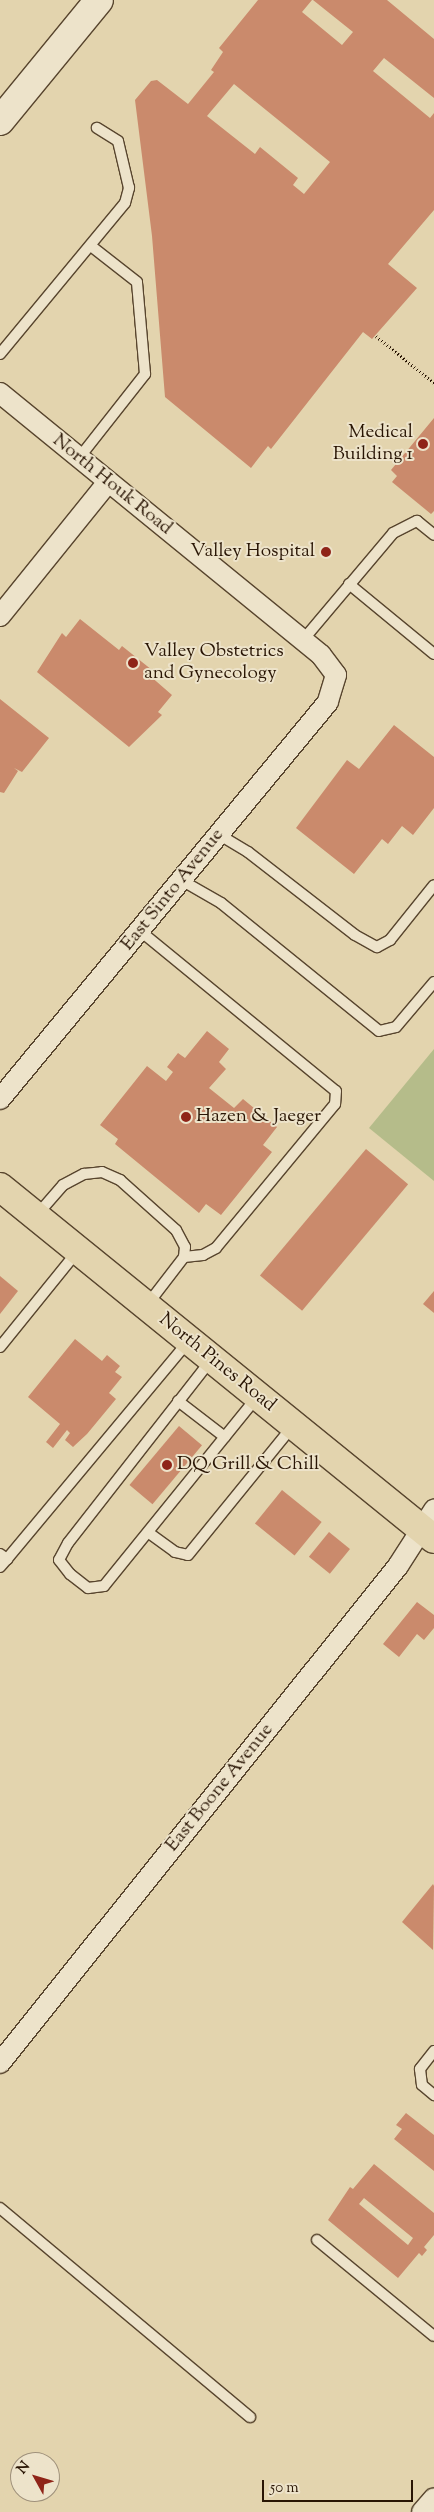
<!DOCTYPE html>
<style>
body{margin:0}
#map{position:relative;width:434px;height:2512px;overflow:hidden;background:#e3d4ae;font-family:"Sorts Mill Goudy",serif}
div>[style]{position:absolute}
.green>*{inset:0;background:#b5bc8a}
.building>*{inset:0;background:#ca8a6c;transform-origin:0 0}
.path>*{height:3px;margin-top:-1.5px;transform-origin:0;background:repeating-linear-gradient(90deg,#291504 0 1px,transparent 0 3.5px)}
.roads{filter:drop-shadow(1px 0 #58452e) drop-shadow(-1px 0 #58452e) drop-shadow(0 1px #58452e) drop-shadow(0 -1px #58452e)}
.lane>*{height:10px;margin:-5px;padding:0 5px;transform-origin:5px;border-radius:5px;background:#ede3ca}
.street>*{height:20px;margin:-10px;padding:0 10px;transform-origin:10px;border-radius:10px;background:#ede3ca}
.secondary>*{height:28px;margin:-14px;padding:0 14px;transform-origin:14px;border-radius:14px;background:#ede3ca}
.primary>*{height:28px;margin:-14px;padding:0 14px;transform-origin:14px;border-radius:14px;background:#e3d4ae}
.dots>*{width:14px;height:14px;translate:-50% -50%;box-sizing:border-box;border:2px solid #ede3ca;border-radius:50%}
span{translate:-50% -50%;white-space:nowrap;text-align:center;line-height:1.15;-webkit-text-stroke:4px #ede3ca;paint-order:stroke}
.poi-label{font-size:19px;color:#291504}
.right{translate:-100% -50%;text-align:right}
.left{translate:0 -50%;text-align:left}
.street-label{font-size:19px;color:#291504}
.north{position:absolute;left:10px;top:2452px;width:50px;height:50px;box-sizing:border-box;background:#ede3ca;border:1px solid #9f917b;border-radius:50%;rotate:309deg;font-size:14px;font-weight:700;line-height:20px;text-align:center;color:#291504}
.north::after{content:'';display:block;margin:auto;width:18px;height:22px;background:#8f2418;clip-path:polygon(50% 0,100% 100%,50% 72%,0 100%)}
.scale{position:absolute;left:262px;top:2480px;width:151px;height:22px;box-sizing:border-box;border:2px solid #291504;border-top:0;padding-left:6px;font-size:15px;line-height:18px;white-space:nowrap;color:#291504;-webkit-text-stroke:4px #ede3ca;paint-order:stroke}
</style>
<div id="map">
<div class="green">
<i style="clip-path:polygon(434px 1049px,434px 1181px,369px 1128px)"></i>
</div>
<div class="building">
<i style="clip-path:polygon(evenodd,258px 0,312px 0,302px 12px,342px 45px,353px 32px,313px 0,387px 0,434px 39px,434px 98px,384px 58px,373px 71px,430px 118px,434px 113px,434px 210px,388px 264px,417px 288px,372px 339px,363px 332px,271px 449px,268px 446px,251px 468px,165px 397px,152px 236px,135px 100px,151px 81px,157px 80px,188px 104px,214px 72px,211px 70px,223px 52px,219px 48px,258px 0,234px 84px,330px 162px,304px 194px,293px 185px,298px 178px,260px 147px,255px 154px,207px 116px,234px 84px)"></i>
<i style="clip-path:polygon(434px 418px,434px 511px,431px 514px,392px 482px,397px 476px,391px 470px)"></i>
<i style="clip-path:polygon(80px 619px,119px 650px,122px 646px,152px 670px,149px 675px,172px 695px,158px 712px,162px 715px,129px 747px,37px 672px,62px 633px,66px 637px)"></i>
<i style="clip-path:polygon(0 699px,49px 738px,22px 772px,14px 768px,18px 771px,4px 793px,0 792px)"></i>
<i style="clip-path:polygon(394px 725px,434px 757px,434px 808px,413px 835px,402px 826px,388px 844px,382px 839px,354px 874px,296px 828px,347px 760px,359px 769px)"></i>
<i style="clip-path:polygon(207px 1031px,229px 1049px,219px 1062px,226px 1069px,209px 1088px,234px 1108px,243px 1099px,277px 1127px,263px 1145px,272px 1152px,221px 1215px,206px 1204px,199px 1213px,115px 1144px,118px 1139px,100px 1125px,147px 1066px,166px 1081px,173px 1072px,167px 1067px,178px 1053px,185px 1058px)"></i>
<i style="left:366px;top:1149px;width:55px;height:165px;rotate:40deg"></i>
<i style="clip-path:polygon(0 1276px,18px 1291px,0 1314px)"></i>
<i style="clip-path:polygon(434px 1291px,434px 1313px,423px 1304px)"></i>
<i style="clip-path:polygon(75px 1339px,102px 1361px,107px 1355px,120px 1366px,115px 1372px,122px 1377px,109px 1393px,116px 1399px,87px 1434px,73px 1447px,65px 1440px,70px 1433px,67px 1430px,53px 1448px,46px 1442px,60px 1424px,28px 1397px)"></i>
<i style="left:179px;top:1426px;width:30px;height:77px;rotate:40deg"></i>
<i style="left:282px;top:1490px;width:51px;height:43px;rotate:39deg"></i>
<i style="left:329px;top:1532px;width:27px;height:32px;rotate:39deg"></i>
<i style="clip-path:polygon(417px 1602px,434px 1615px,434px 1628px,424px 1640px,417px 1634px,399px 1657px,383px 1644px)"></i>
<i style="clip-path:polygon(433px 1884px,434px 1886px,433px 1950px,402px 1922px)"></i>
<i style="clip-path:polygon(406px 2113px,434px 2135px,434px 2171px,394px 2139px,402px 2129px,396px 2125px)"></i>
<i style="clip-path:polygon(evenodd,374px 2164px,434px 2213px,434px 2235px,424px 2247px,427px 2250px,422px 2256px,419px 2253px,398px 2278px,328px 2220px,350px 2187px,353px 2189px,374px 2164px,364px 2198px,413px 2238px,408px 2245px,359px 2204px,364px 2198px)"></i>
</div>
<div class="path">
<i style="left:376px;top:336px;width:75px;rotate:39deg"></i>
</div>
<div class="roads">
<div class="lane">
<i style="left:0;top:354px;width:196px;rotate:-50.4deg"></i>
<i style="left:125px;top:203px;width:16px;rotate:-75deg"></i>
<i style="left:129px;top:188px;width:48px;rotate:-103.2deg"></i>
<i style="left:118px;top:141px;width:25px;rotate:-148deg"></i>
<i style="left:79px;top:458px;width:107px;rotate:-51.8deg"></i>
<i style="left:145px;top:374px;width:92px;rotate:-95deg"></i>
<i style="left:137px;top:282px;width:58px;rotate:-142deg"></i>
<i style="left:349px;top:584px;width:110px;rotate:39.5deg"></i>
<i style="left:303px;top:640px;width:140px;rotate:-49.9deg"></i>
<i style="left:393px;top:533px;width:27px;rotate:-27deg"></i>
<i style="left:417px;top:521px;width:22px;rotate:39deg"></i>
<i style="left:218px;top:834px;width:35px;rotate:31deg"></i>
<i style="left:248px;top:852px;width:135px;rotate:37.8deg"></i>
<i style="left:355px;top:935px;width:25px;rotate:29deg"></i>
<i style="left:377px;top:947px;width:15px;rotate:-28deg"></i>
<i style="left:390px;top:940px;width:70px;rotate:-51.3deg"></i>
<i style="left:181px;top:880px;width:46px;rotate:29.9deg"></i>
<i style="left:221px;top:903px;width:203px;rotate:39deg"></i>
<i style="left:379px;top:1031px;width:17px;rotate:-13deg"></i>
<i style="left:396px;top:1027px;width:59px;rotate:-49.8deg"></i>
<i style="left:139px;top:930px;width:254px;rotate:39.3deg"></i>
<i style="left:336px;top:1091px;width:13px;rotate:94deg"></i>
<i style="left:335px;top:1104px;width:187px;rotate:129.6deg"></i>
<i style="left:216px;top:1248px;width:15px;rotate:152deg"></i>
<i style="left:203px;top:1255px;width:19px;rotate:174deg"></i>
<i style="left:36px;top:1216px;width:41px;rotate:-48.9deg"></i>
<i style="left:63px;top:1185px;width:24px;rotate:-28deg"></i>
<i style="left:84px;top:1174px;width:18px;rotate:-6deg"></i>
<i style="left:102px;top:1172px;width:20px;rotate:24deg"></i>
<i style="left:120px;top:1180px;width:75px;rotate:41.8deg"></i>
<i style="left:176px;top:1230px;width:19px;rotate:62deg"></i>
<i style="left:185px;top:1247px;width:10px;rotate:96deg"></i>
<i style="left:184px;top:1257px;width:61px;rotate:127.6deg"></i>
<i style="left:0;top:1347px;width:122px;rotate:-51deg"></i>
<i style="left:211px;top:1360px;width:232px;rotate:128deg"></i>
<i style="left:68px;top:1543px;width:19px;rotate:118deg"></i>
<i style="left:59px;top:1560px;width:18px;rotate:52deg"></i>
<i style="left:70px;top:1574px;width:23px;rotate:38deg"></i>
<i style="left:88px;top:1588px;width:16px;rotate:-7deg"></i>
<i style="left:104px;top:1586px;width:243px;rotate:-51deg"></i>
<i style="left:178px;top:1401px;width:59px;rotate:37.5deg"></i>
<i style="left:149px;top:1533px;width:32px;rotate:36deg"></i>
<i style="left:175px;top:1552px;width:13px;rotate:13deg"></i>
<i style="left:188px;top:1555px;width:166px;rotate:-50.9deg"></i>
<i style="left:0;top:1554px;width:9px;rotate:36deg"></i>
<i style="left:7px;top:1559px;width:283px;rotate:-50.2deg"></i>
<i style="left:0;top:1567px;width:11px;rotate:-49deg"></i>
<i style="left:434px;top:2051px;width:23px;rotate:128deg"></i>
<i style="left:420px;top:2069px;width:16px;rotate:83deg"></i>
<i style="left:422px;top:2085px;width:16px;rotate:40deg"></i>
<i style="left:0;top:2208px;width:326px;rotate:39.9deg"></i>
<i style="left:317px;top:2240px;width:151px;rotate:39.4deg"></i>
</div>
<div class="street">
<i style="left:0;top:393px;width:414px;rotate:39.2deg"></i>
<i style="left:321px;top:655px;width:25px;rotate:53deg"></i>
<i style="left:336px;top:675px;width:28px;rotate:107deg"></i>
<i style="left:328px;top:702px;width:515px;rotate:129.56deg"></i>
<i style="left:0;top:616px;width:172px;rotate:-51.1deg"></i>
<i style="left:0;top:2063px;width:637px;rotate:-51.31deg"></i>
<i style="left:398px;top:1566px;width:67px;rotate:-57.3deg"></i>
<i style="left:422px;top:2512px;width:18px;rotate:-49deg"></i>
</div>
<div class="secondary">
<i style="left:0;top:121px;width:156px;rotate:-50.7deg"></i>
</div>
<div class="primary">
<i style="left:0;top:1187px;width:559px;rotate:39.04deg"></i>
</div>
</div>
<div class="dots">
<i style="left:423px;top:444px;background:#8f2418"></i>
<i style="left:326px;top:552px;background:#8f2418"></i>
<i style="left:133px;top:663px;background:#8f2418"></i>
<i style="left:186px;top:1117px;background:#8f2418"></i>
<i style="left:167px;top:1465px;background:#8f2418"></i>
</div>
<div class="poi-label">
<span class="right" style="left:413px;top:444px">Medical<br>Building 1</span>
<span class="right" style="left:315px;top:552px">Valley Hospital</span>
<span class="left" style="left:144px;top:663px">Valley Obstetrics<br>and Gynecology</span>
<span class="left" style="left:196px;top:1117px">Hazen &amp; Jaeger</span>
<span class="left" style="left:177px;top:1465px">DQ Grill &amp; Chill</span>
</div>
<div class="street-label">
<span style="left:112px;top:485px;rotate:39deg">North Houk Road</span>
<span style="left:173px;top:890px;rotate:-51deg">East Sinto Avenue</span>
<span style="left:217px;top:1363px;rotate:39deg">North Pines Road</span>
<span style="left:220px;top:1788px;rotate:-51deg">East Boone Avenue</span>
</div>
<div class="north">N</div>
<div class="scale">50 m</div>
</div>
